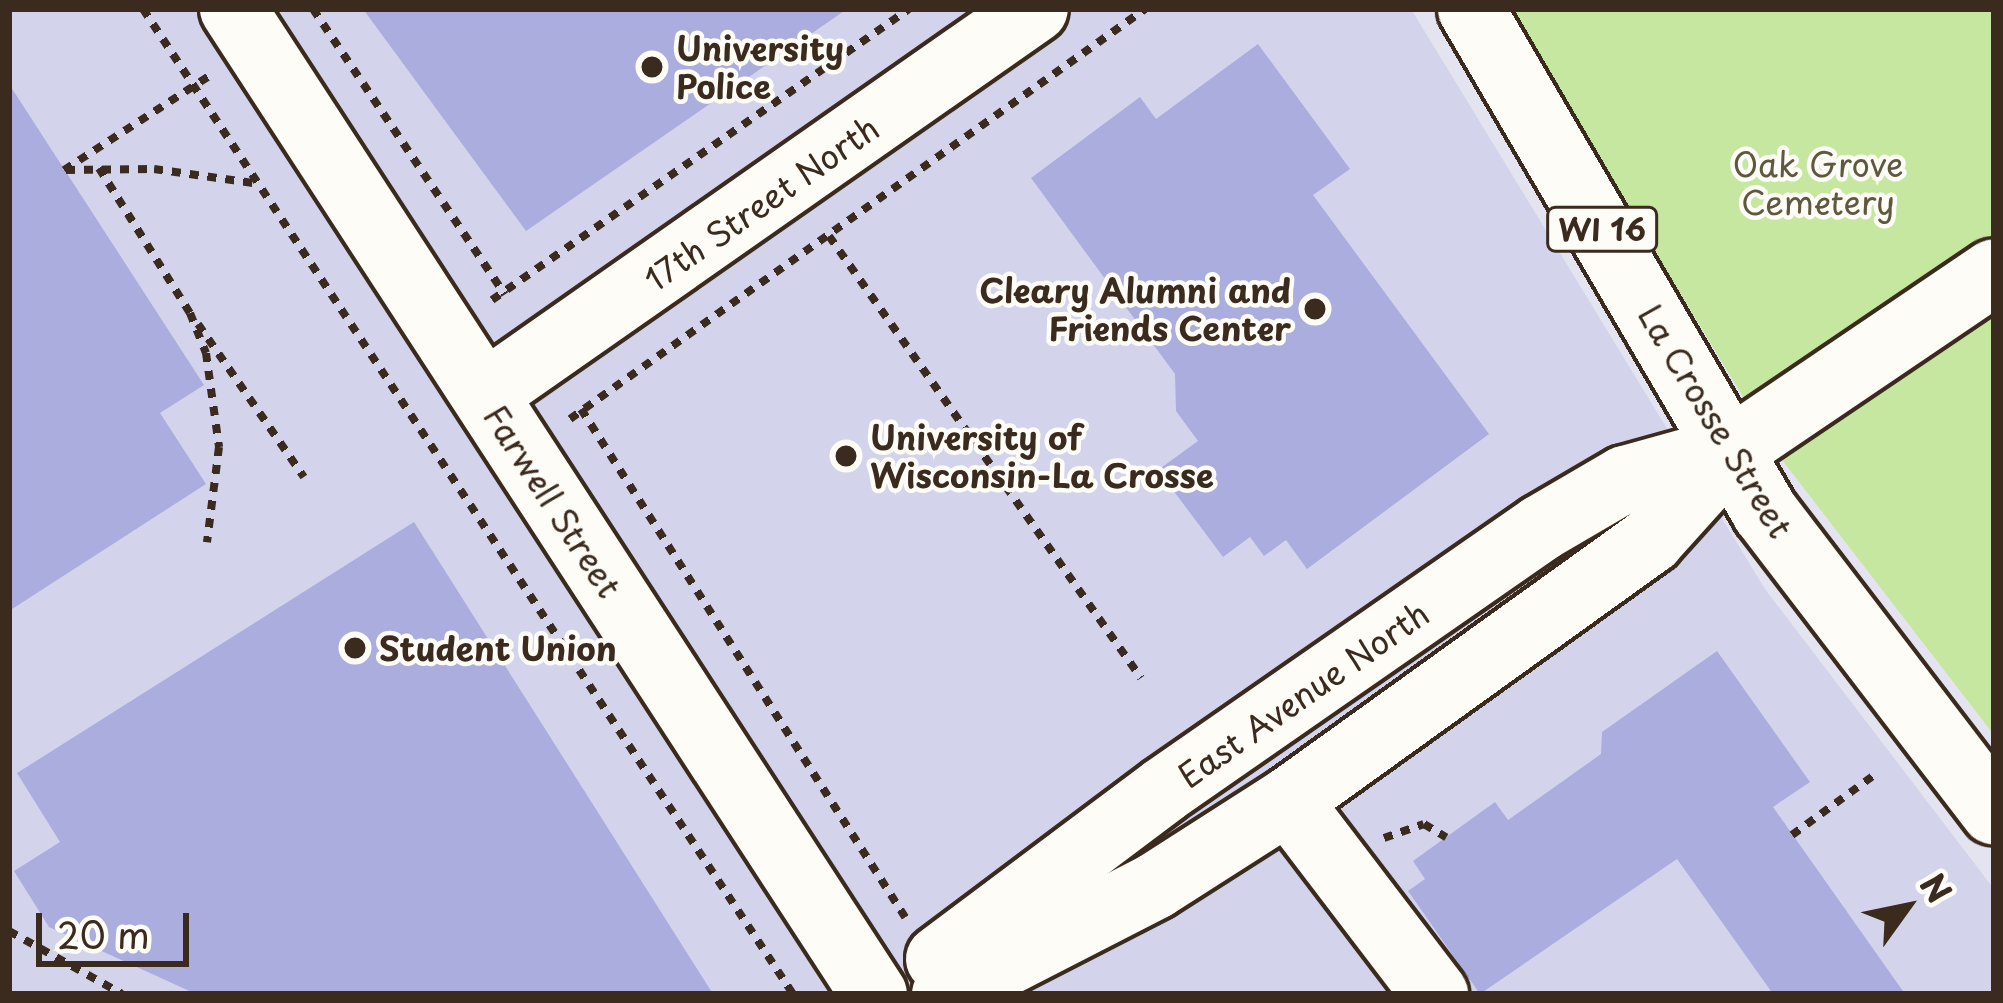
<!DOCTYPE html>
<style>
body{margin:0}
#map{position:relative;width:2003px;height:1003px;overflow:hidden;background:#e4e4f0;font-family:"Playpen Sans",sans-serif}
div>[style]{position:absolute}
.built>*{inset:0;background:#d3d4eb}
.green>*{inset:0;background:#c6e79f}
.building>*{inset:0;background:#abadde}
.path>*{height:8px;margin-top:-4px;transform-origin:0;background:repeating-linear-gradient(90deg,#3b2a1e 0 9px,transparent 0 18px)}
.roads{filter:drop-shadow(3px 0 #3b2a1e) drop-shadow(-3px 0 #3b2a1e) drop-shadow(0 3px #3b2a1e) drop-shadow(0 -3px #3b2a1e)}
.minor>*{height:66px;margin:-33px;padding:0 33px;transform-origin:33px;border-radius:33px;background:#fdfcf7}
.major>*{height:66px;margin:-33px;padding:0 33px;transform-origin:33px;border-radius:33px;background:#fdfcf7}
.dots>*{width:33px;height:33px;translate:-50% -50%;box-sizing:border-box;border:6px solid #fdfcf7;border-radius:50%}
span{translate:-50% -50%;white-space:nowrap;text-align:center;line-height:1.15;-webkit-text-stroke:9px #fdfcf7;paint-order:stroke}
.shield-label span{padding:3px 9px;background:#fdfcf7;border:3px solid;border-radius:9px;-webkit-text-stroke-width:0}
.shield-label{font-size:30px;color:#3b2a1e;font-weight:700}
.poi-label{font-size:33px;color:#3b2a1e;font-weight:700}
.left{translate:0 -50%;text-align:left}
.right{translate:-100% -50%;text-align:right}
.park-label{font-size:33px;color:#5e593e}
.street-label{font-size:33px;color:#3b2a1e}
.frame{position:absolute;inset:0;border:12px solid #3b2a1e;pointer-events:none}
.north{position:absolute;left:1847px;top:847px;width:120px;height:120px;-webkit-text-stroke:9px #fdfcf7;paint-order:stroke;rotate:57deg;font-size:33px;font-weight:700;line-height:48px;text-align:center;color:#3b2a1e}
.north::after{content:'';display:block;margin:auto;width:42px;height:54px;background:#3b2a1e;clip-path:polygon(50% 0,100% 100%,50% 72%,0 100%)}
.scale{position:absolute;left:36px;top:913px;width:153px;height:54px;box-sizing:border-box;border:6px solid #3b2a1e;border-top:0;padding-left:15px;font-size:36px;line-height:42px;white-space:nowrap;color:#3b2a1e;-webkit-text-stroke:9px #fdfcf7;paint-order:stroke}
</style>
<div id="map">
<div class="built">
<i style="clip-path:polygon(9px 9px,1411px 9px,1765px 589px,1994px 889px,1994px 994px,9px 994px)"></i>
</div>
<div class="green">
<i style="clip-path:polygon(1508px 9px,1994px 9px,1994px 735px,1779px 456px)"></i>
</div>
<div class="building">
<i style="clip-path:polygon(363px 9px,847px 9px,526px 231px)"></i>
<i style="clip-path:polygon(1258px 44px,1350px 169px,1313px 195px,1489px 434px,1307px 569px,1286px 540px,1264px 556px,1250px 537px,1223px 557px,1158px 470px,1198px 441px,1176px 411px,1175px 374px,1031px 178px,1140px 97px,1156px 119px)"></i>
<i style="clip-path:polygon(9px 84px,204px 385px,160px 413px,206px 484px,9px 611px)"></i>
<i style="clip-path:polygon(414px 522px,713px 994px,196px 994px,49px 927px,14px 871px,60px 842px,17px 773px)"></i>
<i style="clip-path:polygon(1717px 651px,1810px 782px,1773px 807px,1905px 994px,1773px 994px,1677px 859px,1480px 994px,1408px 891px,1425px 879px,1413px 861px,1495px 802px,1508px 820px,1601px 754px,1602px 732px)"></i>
</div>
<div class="path">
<i style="left:143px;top:9px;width:1180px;rotate:56.58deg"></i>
<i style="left:313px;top:9px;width:344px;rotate:56.1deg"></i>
<i style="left:99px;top:168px;width:171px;rotate:57.9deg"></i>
<i style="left:190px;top:313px;width:43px;rotate:68.2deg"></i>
<i style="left:206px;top:353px;width:95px;rotate:82.1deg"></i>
<i style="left:219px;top:447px;width:96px;rotate:97.2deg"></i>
<i style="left:64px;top:170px;width:175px;rotate:-32.9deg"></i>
<i style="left:66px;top:170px;width:88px;rotate:-0.7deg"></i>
<i style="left:154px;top:169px;width:100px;rotate:8deg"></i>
<i style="left:829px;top:236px;width:541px;rotate:54.78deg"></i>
<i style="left:492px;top:300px;width:508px;rotate:-34.91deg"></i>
<i style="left:198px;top:324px;width:186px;rotate:55.3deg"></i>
<i style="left:581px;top:409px;width:603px;rotate:57.47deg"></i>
<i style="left:570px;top:419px;width:706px;rotate:-35.49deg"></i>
<i style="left:1792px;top:835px;width:105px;rotate:-36.1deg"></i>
<i style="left:1384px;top:838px;width:42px;rotate:-19.3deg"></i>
<i style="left:1424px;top:824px;width:26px;rotate:31deg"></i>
<i style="left:9px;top:931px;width:129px;rotate:29.1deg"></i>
</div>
<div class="roads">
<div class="minor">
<i style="left:233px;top:9px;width:1175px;rotate:56.95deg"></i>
<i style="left:485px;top:394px;width:671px;rotate:-34.99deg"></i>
<i style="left:1288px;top:801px;width:243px;rotate:52.7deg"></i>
<i style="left:939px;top:959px;width:281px;rotate:-36.9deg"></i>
<i style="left:1164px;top:790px;width:459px;rotate:-34.8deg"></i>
<i style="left:1541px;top:528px;width:97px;rotate:-30.3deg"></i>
<i style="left:1625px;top:479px;width:112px;rotate:-15.5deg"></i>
<i style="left:945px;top:994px;width:236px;rotate:-27.2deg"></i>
<i style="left:1155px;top:886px;width:158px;rotate:-32.6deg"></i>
<i style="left:1288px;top:801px;width:447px;rotate:-35.7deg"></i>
<i style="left:1651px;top:540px;width:122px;rotate:-48deg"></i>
<i style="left:1733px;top:449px;width:315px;rotate:-34.1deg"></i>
</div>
<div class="major">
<i style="left:1471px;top:9px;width:583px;rotate:59.69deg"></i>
<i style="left:1765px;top:512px;width:377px;rotate:52.6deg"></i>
</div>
</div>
<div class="dots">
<i style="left:652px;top:67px;background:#3b2a1e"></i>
<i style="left:1315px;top:309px;background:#3b2a1e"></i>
<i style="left:846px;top:456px;background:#3b2a1e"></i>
<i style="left:355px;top:648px;background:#3b2a1e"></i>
</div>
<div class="shield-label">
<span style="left:1602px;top:229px">WI 16</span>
</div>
<div class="poi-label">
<span class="left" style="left:676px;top:67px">University<br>Police</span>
<span class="right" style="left:1291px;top:309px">Cleary Alumni and<br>Friends Center</span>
<span class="left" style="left:870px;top:456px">University of<br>Wisconsin-La Crosse</span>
<span class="left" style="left:379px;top:648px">Student Union</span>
</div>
<div class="park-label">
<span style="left:1818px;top:183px">Oak Grove<br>Cemetery</span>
</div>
<div class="street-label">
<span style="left:761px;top:203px;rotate:-35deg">17th Street North</span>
<span style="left:1716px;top:421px;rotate:59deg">La Crosse Street</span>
<span style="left:553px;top:501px;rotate:57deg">Farwell Street</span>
<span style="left:1303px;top:694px;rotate:-35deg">East Avenue North</span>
</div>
<div class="frame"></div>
<div class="north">N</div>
<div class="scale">20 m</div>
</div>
